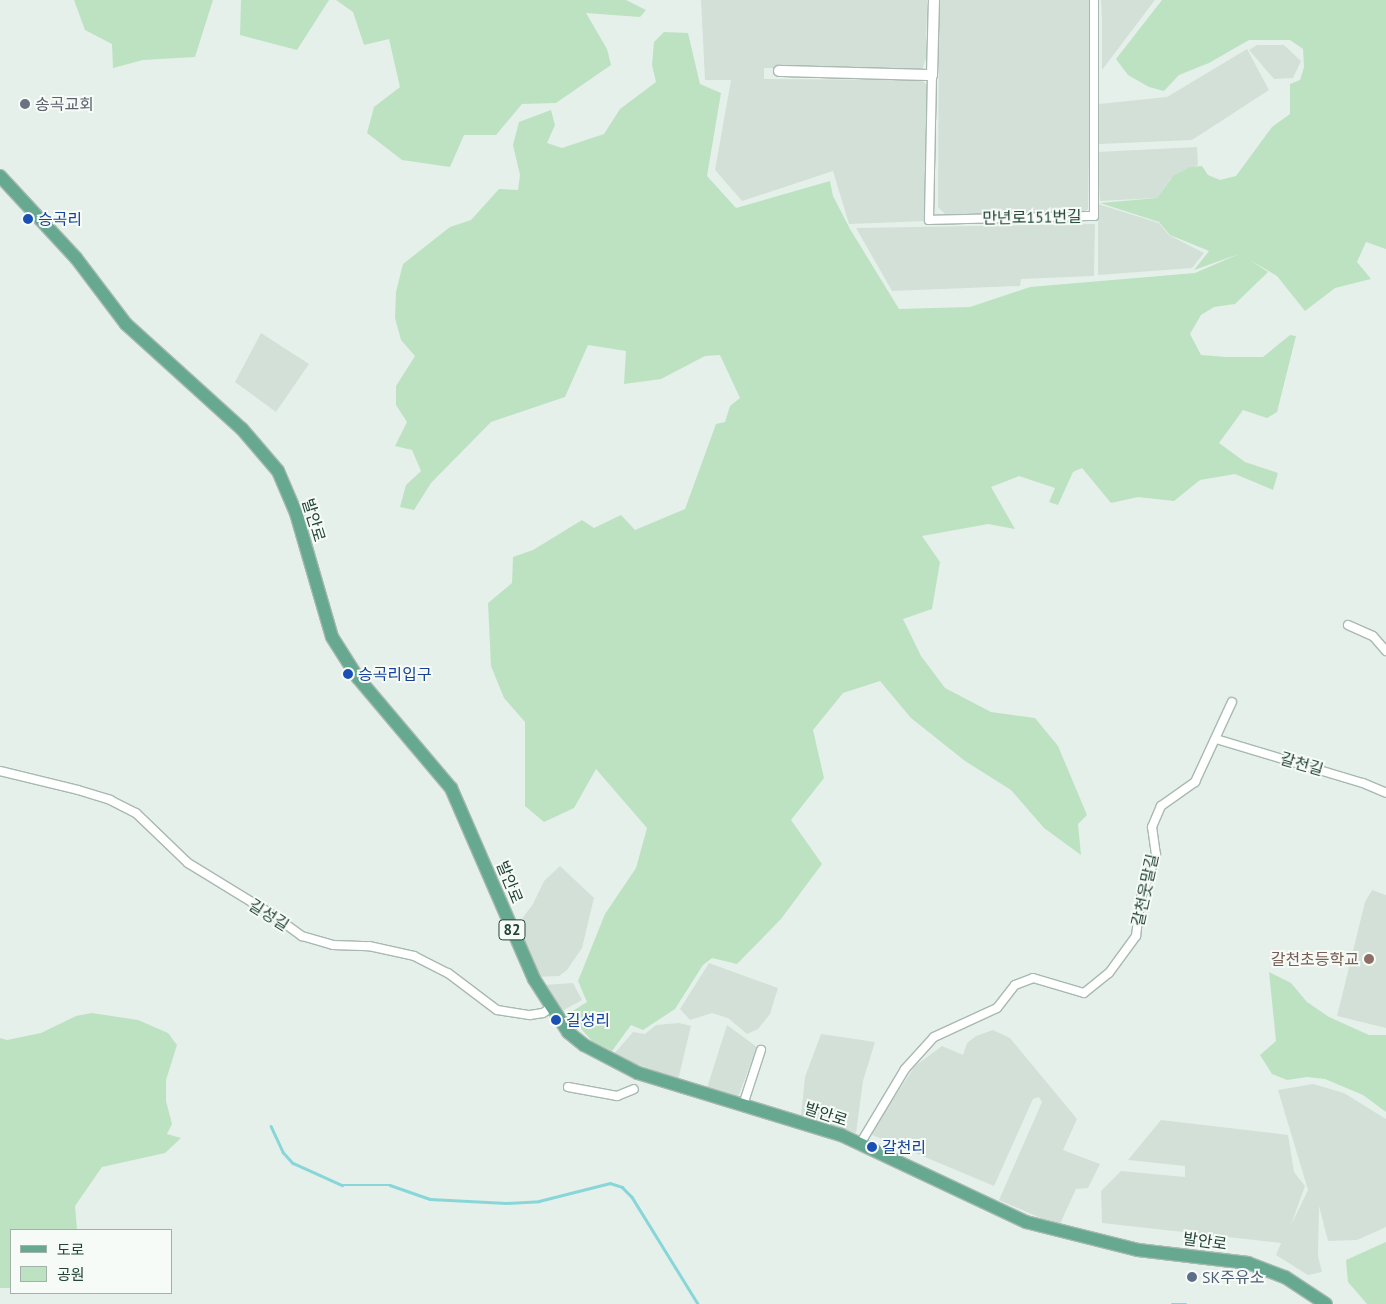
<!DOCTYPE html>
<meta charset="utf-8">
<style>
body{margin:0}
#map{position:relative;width:1386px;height:1304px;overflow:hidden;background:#e5f0ea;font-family:"PT Sans","Noto Sans KR",sans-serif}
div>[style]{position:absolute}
.built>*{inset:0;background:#d3e0d8}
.green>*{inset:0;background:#bde2c2}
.stream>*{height:2.5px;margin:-1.25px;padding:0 1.25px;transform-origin:1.25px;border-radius:1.25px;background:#89d6d9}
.roads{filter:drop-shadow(1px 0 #a7b9b1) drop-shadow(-1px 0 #a7b9b1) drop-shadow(0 1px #a7b9b1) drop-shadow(0 -1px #a7b9b1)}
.minor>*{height:8px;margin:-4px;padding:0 4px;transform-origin:4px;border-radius:4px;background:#fff}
.tertiary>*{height:10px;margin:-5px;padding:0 5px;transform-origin:5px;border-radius:5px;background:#fff}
.primary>*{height:12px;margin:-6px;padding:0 6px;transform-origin:6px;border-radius:6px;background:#66a990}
.dots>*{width:14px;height:14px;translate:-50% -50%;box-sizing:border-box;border:2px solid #f7fbf8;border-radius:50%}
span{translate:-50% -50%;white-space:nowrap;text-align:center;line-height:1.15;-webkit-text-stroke:4px #f7fbf8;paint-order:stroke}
.shield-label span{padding:1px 4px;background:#f7fbf8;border:1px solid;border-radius:4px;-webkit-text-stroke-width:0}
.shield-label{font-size:15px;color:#224437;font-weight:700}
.worship-label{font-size:16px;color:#5b616d}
.left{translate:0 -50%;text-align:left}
.street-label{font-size:16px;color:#224437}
.transit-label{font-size:16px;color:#164399}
.education-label{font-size:16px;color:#785e54}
.right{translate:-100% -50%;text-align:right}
.service-label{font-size:16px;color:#4e5e75}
.legend{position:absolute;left:10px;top:1229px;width:162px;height:65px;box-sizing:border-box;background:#f7fbf8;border:1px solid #a2b2ab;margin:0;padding:6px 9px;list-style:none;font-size:15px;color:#224437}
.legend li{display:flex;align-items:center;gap:10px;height:25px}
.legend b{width:25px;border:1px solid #a2b2ab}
</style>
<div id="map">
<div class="built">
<i style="clip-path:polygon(701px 0,927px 0,926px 58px,922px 70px,764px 68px,764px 79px,921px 80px,929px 86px,926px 221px,849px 224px,833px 171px,742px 201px,715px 170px,731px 80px,705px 80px)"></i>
<i style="clip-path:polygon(939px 0,1092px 0,1088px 209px,1080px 214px,947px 216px,938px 207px)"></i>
<i style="clip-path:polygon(1101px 0,1155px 0,1102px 70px,1102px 21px)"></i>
<i style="clip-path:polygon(1257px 45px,1284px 45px,1301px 61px,1293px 78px,1274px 79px,1249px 50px)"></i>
<i style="clip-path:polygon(1247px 49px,1269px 90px,1192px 140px,1099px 144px,1099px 104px,1167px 97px)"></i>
<i style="clip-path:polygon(1197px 147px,1198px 165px,1171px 178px,1157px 198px,1100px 201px,1097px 152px)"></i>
<i style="clip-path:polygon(1098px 204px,1159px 223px,1169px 235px,1204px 253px,1192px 268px,1098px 275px)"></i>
<i style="clip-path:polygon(1095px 224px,1094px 276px,1021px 279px,1020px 286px,892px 291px,856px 228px)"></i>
<i style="clip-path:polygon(261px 333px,309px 364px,276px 412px,235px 382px)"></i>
<i style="clip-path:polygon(560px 866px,594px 898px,582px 948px,567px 970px,559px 976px,536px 977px,516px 927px,533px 904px,544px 881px)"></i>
<i style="clip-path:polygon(1372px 890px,1386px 895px,1386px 1028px,1337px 1016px,1365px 902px)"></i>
<i style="clip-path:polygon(709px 963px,778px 988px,770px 1014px,758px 1029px,747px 1034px,728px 1018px,712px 1013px,690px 1020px,680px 1009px)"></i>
<i style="clip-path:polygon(573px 983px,582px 1000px,562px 1011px,544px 985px)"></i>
<i style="clip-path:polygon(679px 1023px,691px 1026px,678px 1080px,613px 1055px,633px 1032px,645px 1034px,656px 1025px)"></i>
<i style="clip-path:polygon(727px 1025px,757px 1047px,738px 1097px,707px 1088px)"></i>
<i style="clip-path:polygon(993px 1030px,1010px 1038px,1077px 1119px,1063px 1150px,1100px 1164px,1088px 1188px,1076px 1189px,1059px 1226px,999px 1200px,1042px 1102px,1039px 1097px,1033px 1099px,994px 1186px,870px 1134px,915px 1066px,942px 1046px,963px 1055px,967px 1043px,976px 1036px)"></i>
<i style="clip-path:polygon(821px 1034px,875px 1042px,863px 1081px,856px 1133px,801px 1115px,805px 1077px)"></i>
<i style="clip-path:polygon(1313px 1084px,1344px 1093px,1386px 1119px,1386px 1227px,1357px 1240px,1328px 1241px,1319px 1206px,1318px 1256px,1322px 1272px,1308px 1275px,1276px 1255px,1281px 1243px,1102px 1223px,1101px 1191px,1121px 1171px,1185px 1177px,1185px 1166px,1128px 1160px,1161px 1120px,1288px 1135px,1294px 1172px,1305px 1186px,1291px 1225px,1308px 1190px,1278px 1090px)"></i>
</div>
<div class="green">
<i style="clip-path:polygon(74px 0,213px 0,195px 57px,143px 60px,113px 68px,112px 44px,85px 30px)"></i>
<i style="clip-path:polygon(241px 0,329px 0,297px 50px,240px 35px)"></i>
<i style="clip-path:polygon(336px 0,626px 0,646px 10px,640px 17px,586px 13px,607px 49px,611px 65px,556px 103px,522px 104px,496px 135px,464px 135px,450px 167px,402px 160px,367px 133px,374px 107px,400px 87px,389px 39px,364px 45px,353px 12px)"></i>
<i style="clip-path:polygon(1162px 0,1386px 0,1386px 249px,1366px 242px,1357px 262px,1371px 279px,1335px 288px,1305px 311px,1277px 276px,1250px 260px,1268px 272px,1235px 304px,1214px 307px,1201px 315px,1190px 334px,1201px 355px,1226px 357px,1263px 357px,1290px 335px,1296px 336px,1277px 412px,1267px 418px,1243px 410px,1219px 443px,1245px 462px,1278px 473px,1273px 490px,1235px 474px,1200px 480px,1174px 501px,1138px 497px,1111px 503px,1082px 468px,1073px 472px,1058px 505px,1049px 502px,1055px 488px,1019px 476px,991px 487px,1015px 529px,988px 524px,922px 536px,940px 562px,932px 609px,903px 619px,921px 656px,945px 688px,991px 712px,1035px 718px,1058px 746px,1087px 815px,1078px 824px,1081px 855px,1044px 828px,1011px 790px,965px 761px,911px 718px,880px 681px,843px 693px,813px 730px,824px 778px,791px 820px,822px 864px,781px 919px,737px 964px,712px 958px,703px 965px,675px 1009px,643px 1030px,631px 1025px,612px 1051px,592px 1041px,568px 1014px,587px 1002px,578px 981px,605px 914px,636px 868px,647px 828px,596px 769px,574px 808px,544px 822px,525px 806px,525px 722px,504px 698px,491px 666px,488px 603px,512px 583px,513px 557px,533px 550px,582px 520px,594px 528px,621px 515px,635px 530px,685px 509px,716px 424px,725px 422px,730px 406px,740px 398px,720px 355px,705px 356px,661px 379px,624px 384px,626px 351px,588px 345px,565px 397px,491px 422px,431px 483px,414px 510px,400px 507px,406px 485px,421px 471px,412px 450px,395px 446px,407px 422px,396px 405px,396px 386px,415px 356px,401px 340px,395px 318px,396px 292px,403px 264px,450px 227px,471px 220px,499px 189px,518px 190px,520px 175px,513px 145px,519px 122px,551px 110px,555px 125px,547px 143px,562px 148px,604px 134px,620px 109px,656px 82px,652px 65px,654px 42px,664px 32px,688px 33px,700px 84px,721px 93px,707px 176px,736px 208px,830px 181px,833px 196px,850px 229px,899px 309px,970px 307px,1030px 287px,1195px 273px,1239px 254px,1194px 270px,1209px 251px,1170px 235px,1159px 222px,1100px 203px,1157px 198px,1173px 176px,1190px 167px,1202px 166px,1208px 175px,1220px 180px,1236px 176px,1272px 127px,1290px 114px,1290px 84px,1300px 80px,1304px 67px,1303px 49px,1290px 40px,1249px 40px,1209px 63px,1179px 75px,1164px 91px,1149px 87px,1128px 75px,1116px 59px)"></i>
<i style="clip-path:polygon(1269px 972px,1291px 983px,1307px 1002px,1329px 1017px,1369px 1035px,1386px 1035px,1386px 1112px,1363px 1095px,1325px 1079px,1307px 1077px,1287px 1080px,1272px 1074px,1260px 1055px,1276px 1041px)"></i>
<i style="clip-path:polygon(92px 1013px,138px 1020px,168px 1033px,177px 1045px,166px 1080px,166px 1101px,172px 1124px,167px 1134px,181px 1138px,165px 1153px,102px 1167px,75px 1206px,77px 1230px,11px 1230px,11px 1288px,0 1288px,0 1038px,7px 1040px,41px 1033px,76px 1016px)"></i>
<i style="clip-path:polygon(1386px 1242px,1386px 1304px,1367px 1304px,1348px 1282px,1346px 1260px)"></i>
</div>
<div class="stream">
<i style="left:271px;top:1126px;width:29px;rotate:65deg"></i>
<i style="left:283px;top:1152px;width:15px;rotate:48deg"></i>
<i style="left:293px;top:1163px;width:54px;rotate:24.2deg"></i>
<i style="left:342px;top:1185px;width:48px"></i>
<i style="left:390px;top:1185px;width:42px;rotate:19.3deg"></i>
<i style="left:430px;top:1199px;width:76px;rotate:3deg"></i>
<i style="left:506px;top:1203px;width:33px;rotate:-3deg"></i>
<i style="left:539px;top:1201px;width:73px;rotate:-14.2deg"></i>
<i style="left:610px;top:1183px;width:13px;rotate:18deg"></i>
<i style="left:622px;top:1187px;width:14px;rotate:45deg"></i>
<i style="left:632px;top:1197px;width:126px;rotate:58.3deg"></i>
<i style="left:1172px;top:1304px;width:14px"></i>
</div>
<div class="roads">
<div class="minor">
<i style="left:932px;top:75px;width:145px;rotate:91.2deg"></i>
<i style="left:929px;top:220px;width:165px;rotate:-1.4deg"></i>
<i style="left:1094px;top:216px;width:216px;rotate:-90deg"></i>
<i style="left:1348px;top:625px;width:27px;rotate:24deg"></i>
<i style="left:1373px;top:636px;width:20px;rotate:49deg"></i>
<i style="left:1216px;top:739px;width:153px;rotate:16.7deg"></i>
<i style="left:1363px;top:783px;width:25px;rotate:23deg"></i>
<i style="left:0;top:771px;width:80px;rotate:13.7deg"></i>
<i style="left:78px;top:790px;width:34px;rotate:17deg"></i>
<i style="left:110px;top:800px;width:29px;rotate:27deg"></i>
<i style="left:136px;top:813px;width:72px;rotate:43.9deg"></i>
<i style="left:188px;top:863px;width:100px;rotate:31.5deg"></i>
<i style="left:273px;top:915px;width:36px;rotate:36deg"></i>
<i style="left:302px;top:936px;width:32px;rotate:16deg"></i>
<i style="left:333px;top:945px;width:36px;rotate:2deg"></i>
<i style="left:369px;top:946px;width:46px;rotate:12.5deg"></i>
<i style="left:414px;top:956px;width:38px;rotate:27deg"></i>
<i style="left:448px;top:973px;width:61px;rotate:37.1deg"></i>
<i style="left:497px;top:1010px;width:33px;rotate:9deg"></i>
<i style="left:530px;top:1015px;width:13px;rotate:-9deg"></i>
<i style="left:543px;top:1013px;width:12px;rotate:-35deg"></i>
<i style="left:568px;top:1087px;width:50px;rotate:10.4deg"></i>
<i style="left:617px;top:1096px;width:18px;rotate:-22deg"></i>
<i style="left:743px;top:1105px;width:58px;rotate:-71.9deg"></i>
<i style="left:860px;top:1144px;width:87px;rotate:-59deg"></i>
<i style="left:905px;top:1069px;width:43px;rotate:-47.8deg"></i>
<i style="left:934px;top:1037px;width:69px;rotate:-24.7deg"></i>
<i style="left:997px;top:1008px;width:29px;rotate:-52deg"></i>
<i style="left:1015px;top:985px;width:19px;rotate:-21deg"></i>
<i style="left:1033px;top:978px;width:53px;rotate:16.4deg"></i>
<i style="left:1084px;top:993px;width:32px;rotate:-39deg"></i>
<i style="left:1109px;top:973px;width:46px;rotate:-53.9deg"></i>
<i style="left:1136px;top:936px;width:38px;rotate:-83deg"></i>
<i style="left:1141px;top:898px;width:46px;rotate:-70.8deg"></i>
<i style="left:1156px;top:855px;width:28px;rotate:-98deg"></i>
<i style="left:1152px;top:827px;width:23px;rotate:-67deg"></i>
<i style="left:1161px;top:806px;width:42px;rotate:-35.2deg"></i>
<i style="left:1195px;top:782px;width:88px;rotate:-65.2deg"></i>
</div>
<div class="tertiary">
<i style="left:779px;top:71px;width:153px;rotate:1.5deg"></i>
<i style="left:932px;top:75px;width:75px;rotate:-88.5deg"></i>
</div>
<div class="primary">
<i style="left:0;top:176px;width:112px;rotate:47.2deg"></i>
<i style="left:76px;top:258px;width:83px;rotate:52.9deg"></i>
<i style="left:126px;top:324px;width:156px;rotate:42.2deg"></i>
<i style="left:242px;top:429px;width:55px;rotate:49.4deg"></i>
<i style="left:278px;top:471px;width:46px;rotate:66.8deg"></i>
<i style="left:296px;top:513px;width:129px;rotate:73.8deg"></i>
<i style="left:332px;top:637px;width:49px;rotate:57.6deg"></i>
<i style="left:358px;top:678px;width:144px;rotate:49.8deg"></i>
<i style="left:451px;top:788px;width:208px;rotate:66.5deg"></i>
<i style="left:534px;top:979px;width:63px;rotate:57.3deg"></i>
<i style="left:568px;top:1032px;width:21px;rotate:39deg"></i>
<i style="left:584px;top:1045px;width:61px;rotate:27.4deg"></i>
<i style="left:638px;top:1073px;width:212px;rotate:17deg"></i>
<i style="left:841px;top:1135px;width:204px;rotate:25.2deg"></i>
<i style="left:1026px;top:1222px;width:115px;rotate:14deg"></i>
<i style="left:1138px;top:1250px;width:111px;rotate:6.7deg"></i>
<i style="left:1248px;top:1263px;width:40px;rotate:21deg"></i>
<i style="left:1285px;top:1277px;width:49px;rotate:33.4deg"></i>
</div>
</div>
<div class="dots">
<i style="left:25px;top:104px;background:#6b7280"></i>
<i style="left:28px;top:219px;background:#1a4fb4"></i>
<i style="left:348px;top:674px;background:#1a4fb4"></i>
<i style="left:1369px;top:959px;background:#8d6e63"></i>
<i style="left:556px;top:1020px;background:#1a4fb4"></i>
<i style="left:872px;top:1147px;background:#1a4fb4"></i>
<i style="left:1192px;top:1277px;background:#5c6f8a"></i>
</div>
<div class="shield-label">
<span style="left:512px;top:930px">82</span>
</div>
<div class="worship-label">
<span class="left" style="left:35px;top:104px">송곡교회</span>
</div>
<div class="street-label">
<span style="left:1032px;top:217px;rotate:-1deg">만년로151번길</span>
<span style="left:314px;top:520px;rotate:73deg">발안로</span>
<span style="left:1302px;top:764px;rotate:16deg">갈천길</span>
<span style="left:510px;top:882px;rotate:68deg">발안로</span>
<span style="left:1145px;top:890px;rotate:-78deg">갈천웃말길</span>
<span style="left:269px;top:915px;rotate:32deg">길성길</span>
<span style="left:826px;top:1114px;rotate:18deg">발안로</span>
<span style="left:1205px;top:1241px;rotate:8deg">발안로</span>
</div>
<div class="transit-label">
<span class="left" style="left:38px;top:219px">승곡리</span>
<span class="left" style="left:358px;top:674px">승곡리입구</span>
<span class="left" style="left:566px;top:1020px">길성리</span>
<span class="left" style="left:882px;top:1147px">갈천리</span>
</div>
<div class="education-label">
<span class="right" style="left:1359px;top:959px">갈천초등학교</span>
</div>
<div class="service-label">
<span class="left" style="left:1202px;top:1277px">SK주유소</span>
</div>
<ul class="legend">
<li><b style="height:6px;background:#66a990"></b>도로</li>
<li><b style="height:14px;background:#bde2c2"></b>공원</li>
</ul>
</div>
